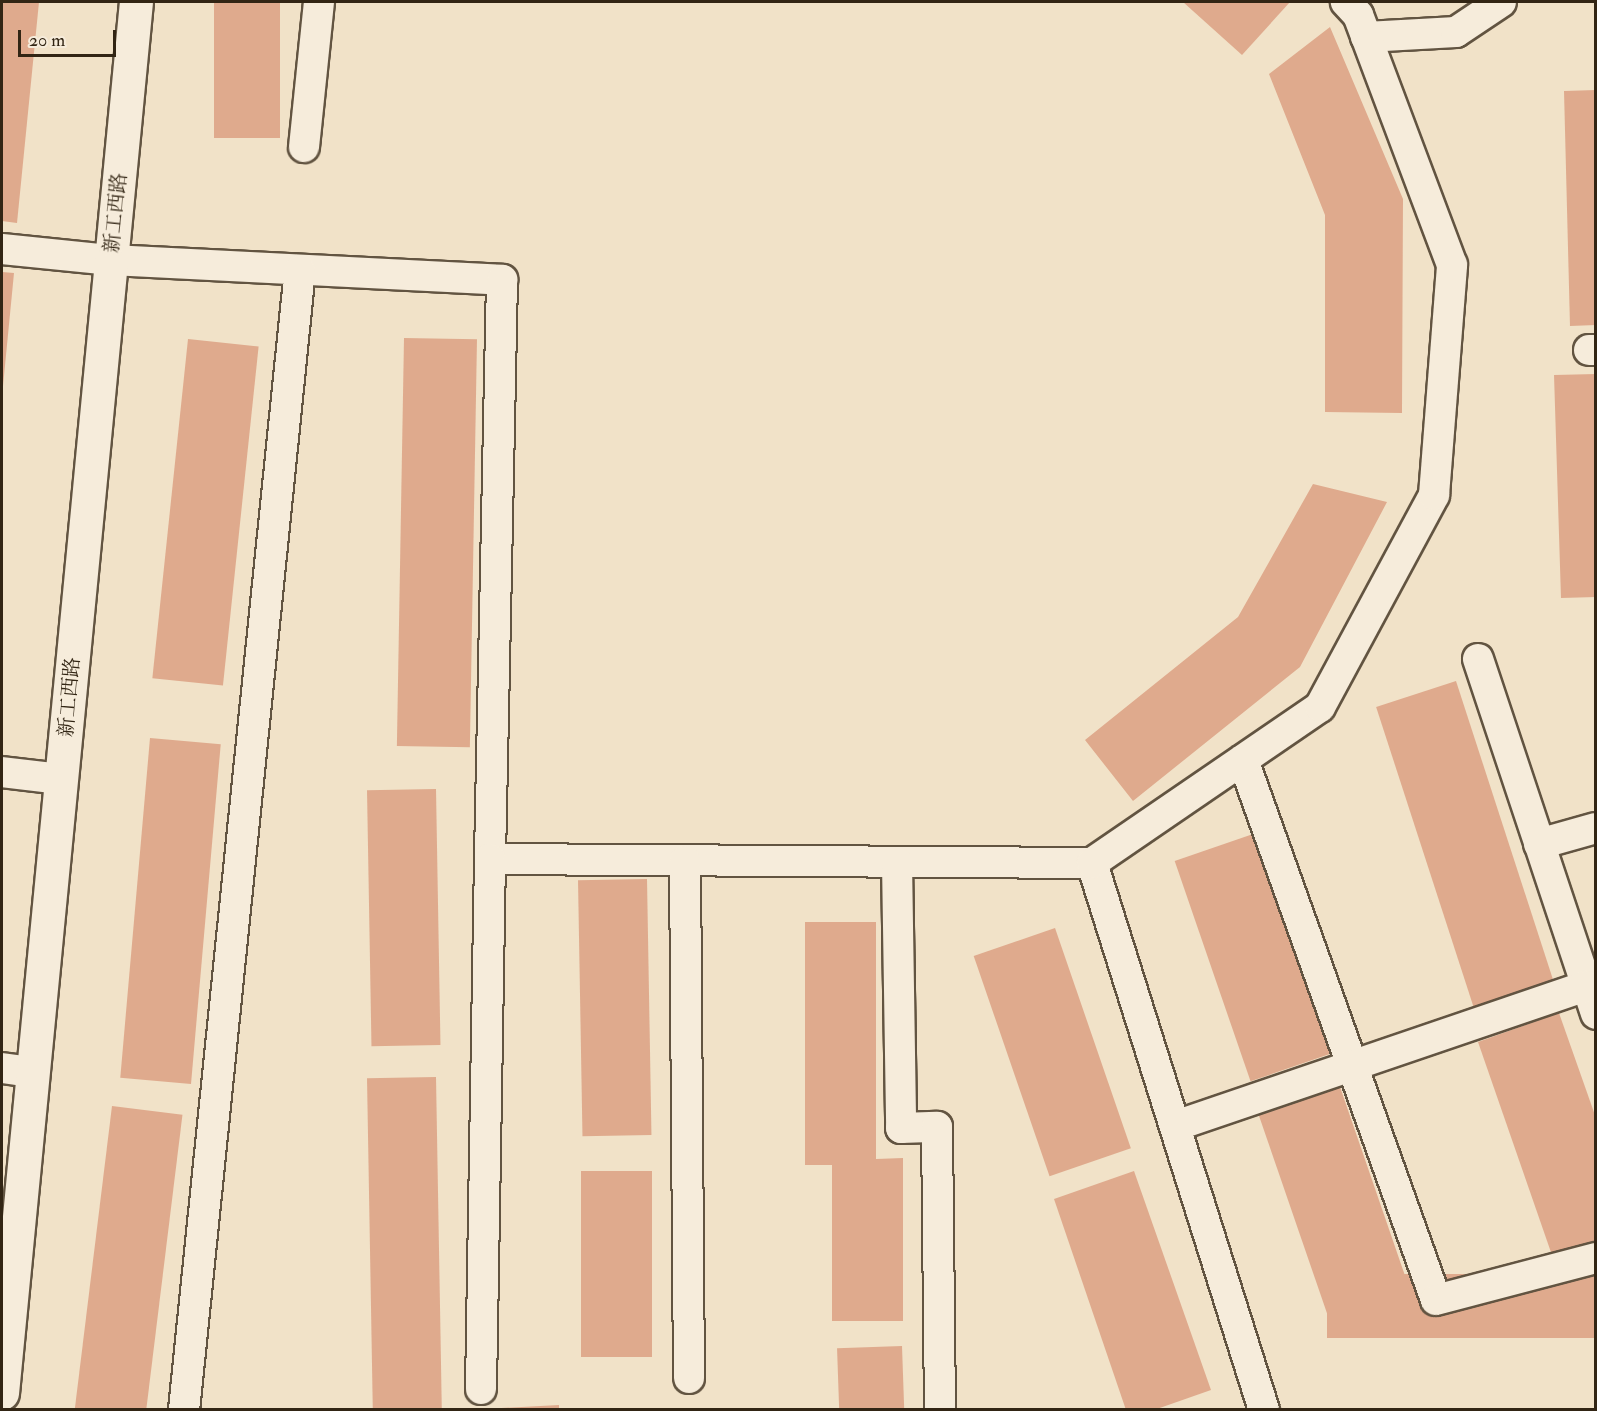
<!DOCTYPE html>
<meta charset="utf-8">
<style>
body{margin:0}
#map{position:relative;width:1597px;height:1411px;overflow:hidden;background:#f1e2c8;font-family:"IM FELL Double Pica","Noto Serif SC",serif}
div>[style]{position:absolute}
.building>*{inset:0;background:#dfaa8d;transform-origin:0 0}
.roads{filter:drop-shadow(2px 0 #625441) drop-shadow(-2px 0 #625441) drop-shadow(0 2px #625441) drop-shadow(0 -2px #625441)}
.minor>*{height:30px;margin:-15px;padding:0 15px;transform-origin:15px;border-radius:15px;background:#f6ecdb}
.secondary>*{height:33px;margin:-16.5px;padding:0 16.5px;transform-origin:16.5px;border-radius:16.5px;background:#f6ecdb}
span{translate:-50% -50%;white-space:nowrap;text-align:center;line-height:1.15;-webkit-text-stroke:5px #f6ecdb;paint-order:stroke}
.street-label{font-size:20px;color:#322514}
.frame{position:absolute;inset:0;border:3px solid #322514;pointer-events:none}
.scale{position:absolute;left:18px;top:30px;width:98px;height:27px;box-sizing:border-box;border:3px solid #322514;border-top:0;padding-left:8px;font-size:18px;line-height:21px;white-space:nowrap;color:#322514;-webkit-text-stroke:4px #f6ecdb;paint-order:stroke}
</style>
<div id="map">
<div class="building">
<i style="clip-path:polygon(2px 2px,39px 2px,17px 223px,2px 221px)"></i>
<i style="left:214px;top:2px;width:66px;height:136px"></i>
<i style="clip-path:polygon(1183px 2px,1290px 2px,1242px 55px)"></i>
<i style="clip-path:polygon(1330px 27px,1403px 199px,1402px 413px,1325px 412px,1325px 215px,1269px 74px)"></i>
<i style="clip-path:polygon(1596px 90px,1596px 325px,1570px 326px,1564px 91px)"></i>
<i style="clip-path:polygon(2px 272px,14px 273px,3px 386px,2px 386px)"></i>
<i style="left:404px;top:338px;width:73px;height:408px;rotate:1deg"></i>
<i style="left:188px;top:339px;width:71px;height:341px;rotate:6deg"></i>
<i style="clip-path:polygon(1596px 374px,1596px 597px,1561px 598px,1554px 375px)"></i>
<i style="clip-path:polygon(1313px 484px,1387px 502px,1300px 667px,1133px 801px,1085px 740px,1238px 617px)"></i>
<i style="left:1456px;top:681px;width:318px;height:84px;rotate:72deg"></i>
<i style="left:150px;top:738px;width:71px;height:341px;rotate:5deg"></i>
<i style="left:436px;top:789px;width:256px;height:69px;rotate:89deg"></i>
<i style="left:1256px;top:833px;width:233px;height:86px;rotate:71deg"></i>
<i style="left:647px;top:879px;width:256px;height:69px;rotate:89deg"></i>
<i style="clip-path:polygon(805px 922px,876px 922px,876px 1159px,903px 1158px,903px 1321px,832px 1321px,832px 1165px,805px 1165px)"></i>
<i style="left:1055px;top:928px;width:233px;height:86px;rotate:71deg"></i>
<i style="clip-path:polygon(1559px 1013px,1596px 1118px,1596px 1247px,1554px 1261px,1478px 1042px)"></i>
<i style="left:436px;top:1077px;width:332px;height:69px;rotate:89deg"></i>
<i style="left:1339px;top:1084px;width:233px;height:86px;rotate:71deg"></i>
<i style="left:112px;top:1106px;width:71px;height:306px;rotate:7deg"></i>
<i style="left:581px;top:1171px;width:71px;height:186px"></i>
<i style="clip-path:polygon(1134px 1171px,1211px 1390px,1154px 1410px,1126px 1410px,1054px 1199px)"></i>
<i style="left:1596px;top:1274px;width:64px;height:269px;rotate:90deg"></i>
<i style="left:902px;top:1346px;width:64px;height:65px;rotate:88deg"></i>
<i style="clip-path:polygon(559px 1405px,559px 1410px,501px 1410px,501px 1408px)"></i>
</div>
<div class="roads">
<div class="minor">
<i style="left:1366px;top:37px;width:90px;rotate:-3.2deg"></i>
<i style="left:1456px;top:32px;width:54px;rotate:-33.7deg"></i>
<i style="left:304px;top:147px;width:146px;rotate:-84.1deg"></i>
<i style="left:2px;top:249px;width:110px;rotate:5.8deg"></i>
<i style="left:111px;top:260px;width:392px;rotate:2.9deg"></i>
<i style="left:502px;top:280px;width:579px;rotate:91.19deg"></i>
<i style="left:490px;top:859px;width:602px;rotate:0.38deg"></i>
<i style="left:1589px;top:350px;width:7px"></i>
<i style="left:1478px;top:659px;width:374px;rotate:71.6deg"></i>
<i style="left:1243px;top:760px;width:573px;rotate:70.33deg"></i>
<i style="left:1436px;top:1300px;width:165px;rotate:-14.7deg"></i>
<i style="left:2px;top:772px;width:59px;rotate:6.8deg"></i>
<i style="left:1539px;top:844px;width:59px;rotate:-15.7deg"></i>
<i style="left:685px;top:861px;width:517px;rotate:89.56deg"></i>
<i style="left:897px;top:862px;width:266px;rotate:89.1deg"></i>
<i style="left:901px;top:1128px;width:36px;rotate:-2deg"></i>
<i style="left:937px;top:1127px;width:283px;rotate:89.4deg"></i>
<i style="left:2px;top:1068px;width:30px;rotate:8deg"></i>
<i style="left:1175px;top:1126px;width:434px;rotate:-18.8deg"></i>
<i style="left:481px;top:1389px;width:530px;rotate:-89.03deg"></i>
<i style="left:184px;top:1410px;width:1146px;rotate:-84.19deg"></i>
<i style="left:1264px;top:1410px;width:573px;rotate:-107.46deg"></i>
<i style="left:1092px;top:863px;width:276px;rotate:-34.4deg"></i>
<i style="left:1320px;top:707px;width:241px;rotate:-61.7deg"></i>
<i style="left:1434px;top:495px;width:231px;rotate:-85.5deg"></i>
<i style="left:1452px;top:265px;width:267px;rotate:-110.6deg"></i>
<i style="left:1358px;top:15px;width:18px;rotate:-133deg"></i>
</div>
<div class="secondary">
<i style="left:2px;top:1393px;width:1397px;rotate:-84.5deg"></i>
</div>
</div>
<div class="street-label">
<span style="left:115px;top:213px;rotate:-84deg">新工西路</span>
<span style="left:69px;top:697px;rotate:-85deg">新工西路</span>
</div>
<div class="frame"></div>
<div class="scale">20 m</div>
</div>
